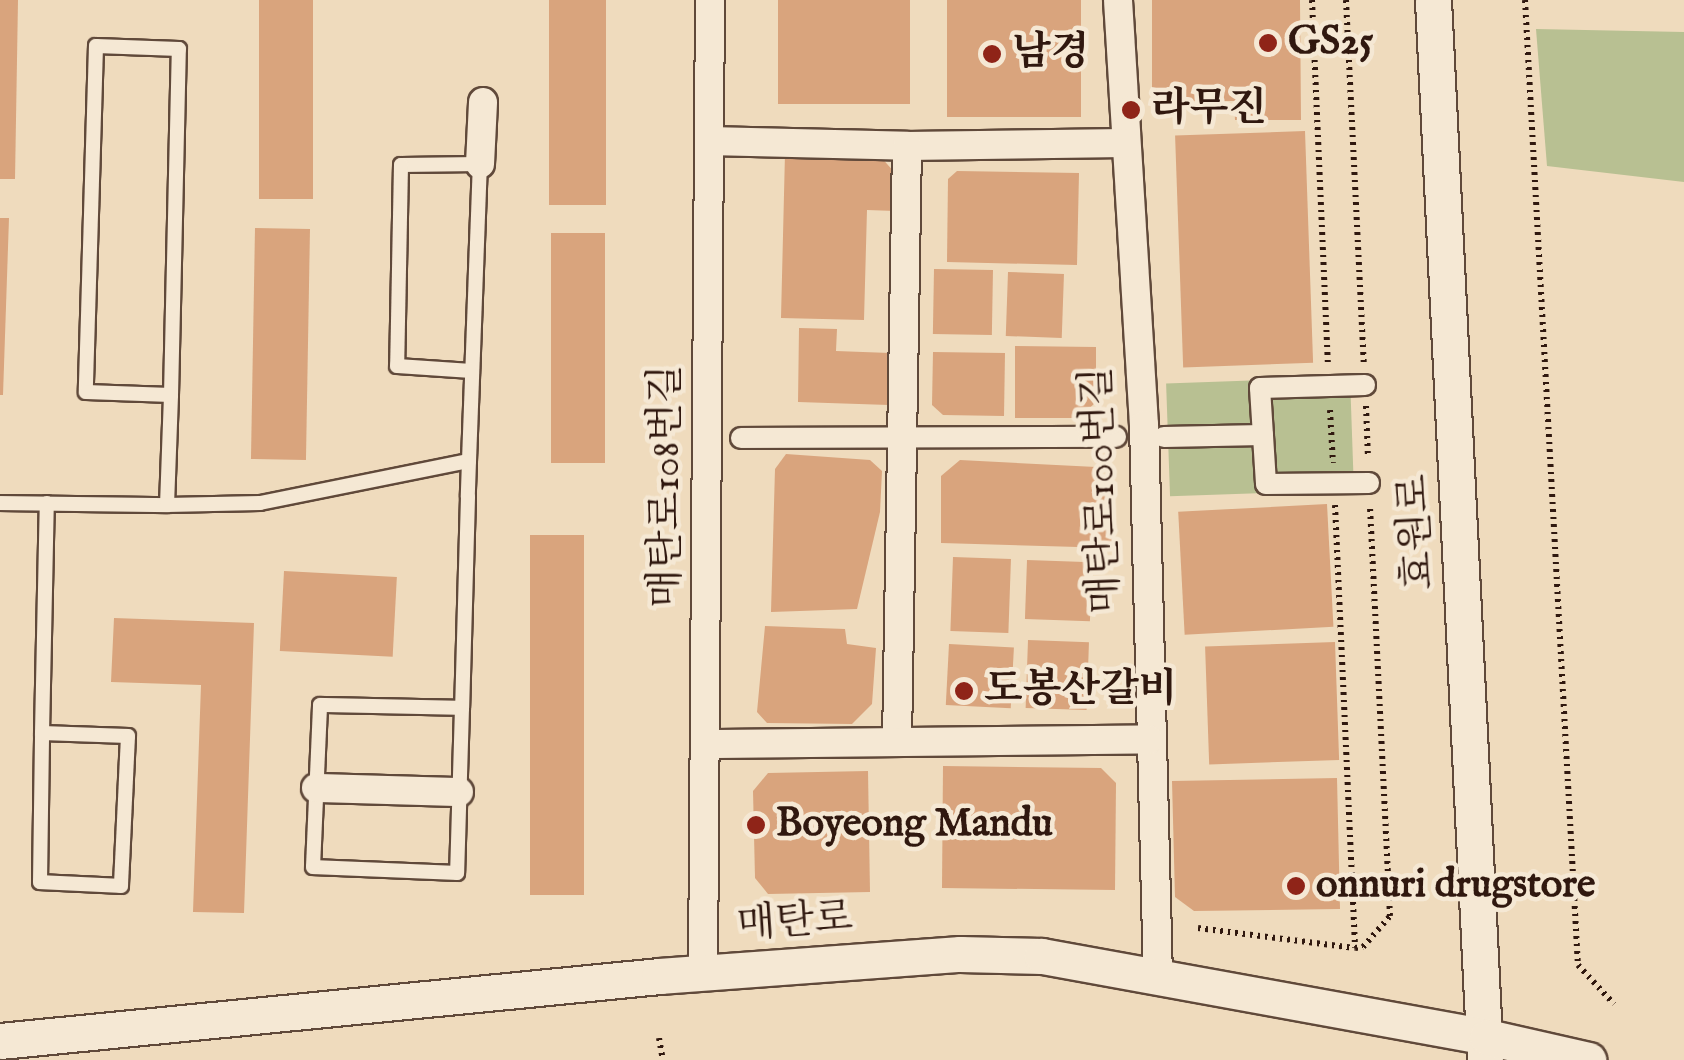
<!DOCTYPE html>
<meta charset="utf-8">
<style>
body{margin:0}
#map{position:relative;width:1684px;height:1060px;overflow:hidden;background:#efdbbd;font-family:"IM FELL English","Noto Serif KR",serif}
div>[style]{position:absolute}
.green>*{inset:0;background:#b8c092;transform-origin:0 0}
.building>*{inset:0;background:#d9a47d;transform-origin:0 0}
.path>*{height:6px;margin-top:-3px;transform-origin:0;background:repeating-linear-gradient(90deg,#30180f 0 2.5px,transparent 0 7.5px)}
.roads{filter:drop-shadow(2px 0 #60493a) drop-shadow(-2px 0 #60493a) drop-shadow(0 2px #60493a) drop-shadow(0 -2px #60493a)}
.service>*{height:14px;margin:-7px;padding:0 7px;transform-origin:7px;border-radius:7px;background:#f5e8d4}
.pedestrian>*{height:20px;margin:-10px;padding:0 10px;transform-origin:10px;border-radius:10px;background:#f5e8d4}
.minor>*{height:28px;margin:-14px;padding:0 14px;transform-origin:14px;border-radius:14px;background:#f5e8d4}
.tertiary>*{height:35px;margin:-17.5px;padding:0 17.5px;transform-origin:17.5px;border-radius:17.5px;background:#f5e8d4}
.dots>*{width:28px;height:28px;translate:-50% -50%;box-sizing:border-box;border:5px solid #f5e8d4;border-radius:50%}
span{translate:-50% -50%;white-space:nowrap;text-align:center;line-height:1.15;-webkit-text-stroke:9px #f5e8d4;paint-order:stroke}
.poi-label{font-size:40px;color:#30180f;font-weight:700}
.left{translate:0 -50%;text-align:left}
.street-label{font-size:40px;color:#30180f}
</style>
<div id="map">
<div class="green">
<i style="clip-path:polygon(1536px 29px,1684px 32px,1684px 182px,1547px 166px)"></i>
<i style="left:1350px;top:377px;width:113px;height:184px;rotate:88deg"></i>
</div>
<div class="building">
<i style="clip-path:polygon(0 0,18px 0,15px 179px,0 179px)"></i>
<i style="left:259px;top:0;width:54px;height:199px"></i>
<i style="left:549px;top:0;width:57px;height:205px"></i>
<i style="left:778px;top:0;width:132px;height:104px"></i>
<i style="left:947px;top:0;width:134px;height:117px"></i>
<i style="clip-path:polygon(1152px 0,1300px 0,1301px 120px,1235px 120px,1234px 101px,1152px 101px)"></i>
<i style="left:1305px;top:131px;width:232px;height:130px;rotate:88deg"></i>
<i style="clip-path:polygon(785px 153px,879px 155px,896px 174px,896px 211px,867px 210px,864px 320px,781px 318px)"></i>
<i style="clip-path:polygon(957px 171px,1079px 173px,1077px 265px,947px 262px,948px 179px)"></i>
<i style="clip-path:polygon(0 218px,9px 218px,3px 395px,0 395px)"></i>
<i style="left:255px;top:228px;width:55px;height:231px;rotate:1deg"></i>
<i style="left:551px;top:233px;width:54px;height:230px"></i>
<i style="left:934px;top:269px;width:59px;height:65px;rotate:1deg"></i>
<i style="left:1008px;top:272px;width:56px;height:64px;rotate:2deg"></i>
<i style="clip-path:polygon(799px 328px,837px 329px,836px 351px,890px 353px,889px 405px,798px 402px)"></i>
<i style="clip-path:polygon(1015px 346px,1096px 347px,1096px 402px,1079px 418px,1015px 418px)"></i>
<i style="clip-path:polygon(933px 352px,1005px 353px,1004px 416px,943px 415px,932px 405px)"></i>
<i style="clip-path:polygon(786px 454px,870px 460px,882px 471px,880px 512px,857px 609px,771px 612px,775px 469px)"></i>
<i style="clip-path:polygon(960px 460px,1096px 467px,1114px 487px,1114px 548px,941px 543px,941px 476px)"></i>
<i style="left:1327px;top:504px;width:123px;height:149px;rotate:87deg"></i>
<i style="left:530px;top:535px;width:54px;height:360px"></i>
<i style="left:953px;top:557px;width:58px;height:74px;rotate:2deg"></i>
<i style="left:1027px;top:560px;width:65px;height:59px;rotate:2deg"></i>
<i style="left:284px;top:571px;width:113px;height:80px;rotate:3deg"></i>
<i style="clip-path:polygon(114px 618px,254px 623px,244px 913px,193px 912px,201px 685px,111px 682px)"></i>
<i style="clip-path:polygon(765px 626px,845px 629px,847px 644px,876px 648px,872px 704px,852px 724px,767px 723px,757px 712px)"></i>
<i style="left:1028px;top:640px;width:61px;height:68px;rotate:2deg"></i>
<i style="left:1335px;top:642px;width:118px;height:130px;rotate:88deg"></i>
<i style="left:949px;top:644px;width:65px;height:61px;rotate:3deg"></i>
<i style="clip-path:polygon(943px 766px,1101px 768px,1116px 783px,1115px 890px,942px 888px)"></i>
<i style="clip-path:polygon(868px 771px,870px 892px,768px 894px,755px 878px,753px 791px,768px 773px)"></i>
<i style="clip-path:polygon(1337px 778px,1340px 909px,1194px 911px,1175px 897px,1172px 781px)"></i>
</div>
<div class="path">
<i style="left:1312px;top:0;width:363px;rotate:87.5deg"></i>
<i style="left:1346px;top:0;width:363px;rotate:87.2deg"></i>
<i style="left:1525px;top:0;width:966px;rotate:86.86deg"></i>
<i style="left:1578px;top:965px;width:53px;rotate:47.3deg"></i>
<i style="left:1366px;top:406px;width:52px;rotate:87.8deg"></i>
<i style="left:1330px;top:410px;width:53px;rotate:86.8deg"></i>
<i style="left:1335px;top:505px;width:443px;rotate:87.4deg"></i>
<i style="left:1198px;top:928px;width:158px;rotate:7.3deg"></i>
<i style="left:1355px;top:948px;width:8px;rotate:-7deg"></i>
<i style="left:1363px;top:947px;width:41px;rotate:-48.9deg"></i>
<i style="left:1390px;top:916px;width:410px;rotate:-92.8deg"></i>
<i style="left:659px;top:1038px;width:22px;rotate:80deg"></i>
</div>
<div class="roads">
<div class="service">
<i style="left:469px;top:461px;width:297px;rotate:-87.9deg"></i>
<i style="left:480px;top:164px;width:79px;rotate:179.3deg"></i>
<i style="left:401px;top:165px;width:201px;rotate:91.1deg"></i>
<i style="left:397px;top:366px;width:75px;rotate:3.8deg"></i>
<i style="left:0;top:503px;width:167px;rotate:0.7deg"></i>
<i style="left:167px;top:505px;width:110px;rotate:-87.9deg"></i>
<i style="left:171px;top:395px;width:346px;rotate:-88.7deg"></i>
<i style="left:179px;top:49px;width:83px;rotate:-177.9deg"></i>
<i style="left:96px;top:46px;width:346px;rotate:91.7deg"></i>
<i style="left:86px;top:392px;width:85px;rotate:2deg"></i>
<i style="left:167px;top:505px;width:93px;rotate:-1.2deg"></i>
<i style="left:260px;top:503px;width:213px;rotate:-11.4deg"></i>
<i style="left:469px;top:461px;width:36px;rotate:92deg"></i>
<i style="left:468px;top:497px;width:211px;rotate:91.6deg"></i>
<i style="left:462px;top:708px;width:165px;rotate:91.7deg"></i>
<i style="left:457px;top:873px;width:144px;rotate:-177.6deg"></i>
<i style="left:313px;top:867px;width:162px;rotate:-87.5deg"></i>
<i style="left:320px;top:705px;width:142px;rotate:1.2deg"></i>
<i style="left:42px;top:733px;width:86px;rotate:2deg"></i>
<i style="left:128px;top:736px;width:150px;rotate:92.7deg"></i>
<i style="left:121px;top:886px;width:81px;rotate:-177.2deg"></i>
<i style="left:40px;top:882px;width:149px;rotate:-89.2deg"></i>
<i style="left:42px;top:733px;width:230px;rotate:-88.8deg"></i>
</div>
<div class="pedestrian">
<i style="left:1365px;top:385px;width:105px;rotate:178.4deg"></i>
<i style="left:1260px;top:388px;width:96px;rotate:86.4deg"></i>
<i style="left:1266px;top:484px;width:103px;rotate:-0.6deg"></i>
<i style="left:1164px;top:437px;width:99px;rotate:-1.2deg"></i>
<i style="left:741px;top:438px;width:375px;rotate:-0.2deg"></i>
</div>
<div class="minor">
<i style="left:1118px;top:0;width:426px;rotate:86.5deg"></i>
<i style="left:1144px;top:425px;width:554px;rotate:88.55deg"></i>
<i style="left:709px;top:141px;width:198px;rotate:1.4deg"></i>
<i style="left:907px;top:146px;width:218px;rotate:-0.8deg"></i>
<i style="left:480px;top:164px;width:62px;rotate:-87.2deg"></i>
<i style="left:897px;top:742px;width:596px;rotate:-89.04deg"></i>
<i style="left:707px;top:744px;width:442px;rotate:-0.6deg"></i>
<i style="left:316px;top:788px;width:143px;rotate:1.6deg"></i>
<i style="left:703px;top:972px;width:972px;rotate:-89.59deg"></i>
</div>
<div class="tertiary">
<i style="left:1433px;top:0;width:1060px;rotate:87.19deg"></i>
<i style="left:0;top:1041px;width:662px;rotate:-5.63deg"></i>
<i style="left:659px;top:976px;width:302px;rotate:-4.2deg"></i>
<i style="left:960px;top:954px;width:82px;rotate:1.4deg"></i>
<i style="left:1042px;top:956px;width:452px;rotate:10.3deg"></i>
<i style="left:1487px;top:1037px;width:104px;rotate:12.8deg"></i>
</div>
</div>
<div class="dots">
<i style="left:1268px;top:43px;background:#8f2418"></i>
<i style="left:992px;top:54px;background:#8f2418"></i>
<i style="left:1131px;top:110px;background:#8f2418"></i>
<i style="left:964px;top:691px;background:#8f2418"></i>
<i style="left:756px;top:825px;background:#8f2418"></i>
<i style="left:1296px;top:886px;background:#8f2418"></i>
</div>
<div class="poi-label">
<span class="left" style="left:1288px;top:43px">GS25</span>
<span class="left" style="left:1012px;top:54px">남경</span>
<span class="left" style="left:1151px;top:110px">라무진</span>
<span class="left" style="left:984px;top:691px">도봉산갈비</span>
<span class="left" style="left:776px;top:825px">Boyeong Mandu</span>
<span class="left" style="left:1316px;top:886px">onnuri drugstore</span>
</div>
<div class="street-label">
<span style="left:668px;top:486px;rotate:-90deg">매탄로108번길</span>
<span style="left:1103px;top:490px;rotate:-92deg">매탄로100번길</span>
<span style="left:1418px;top:532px;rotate:-93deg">효원로</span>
<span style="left:795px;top:923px;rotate:-4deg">매탄로</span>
</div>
</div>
